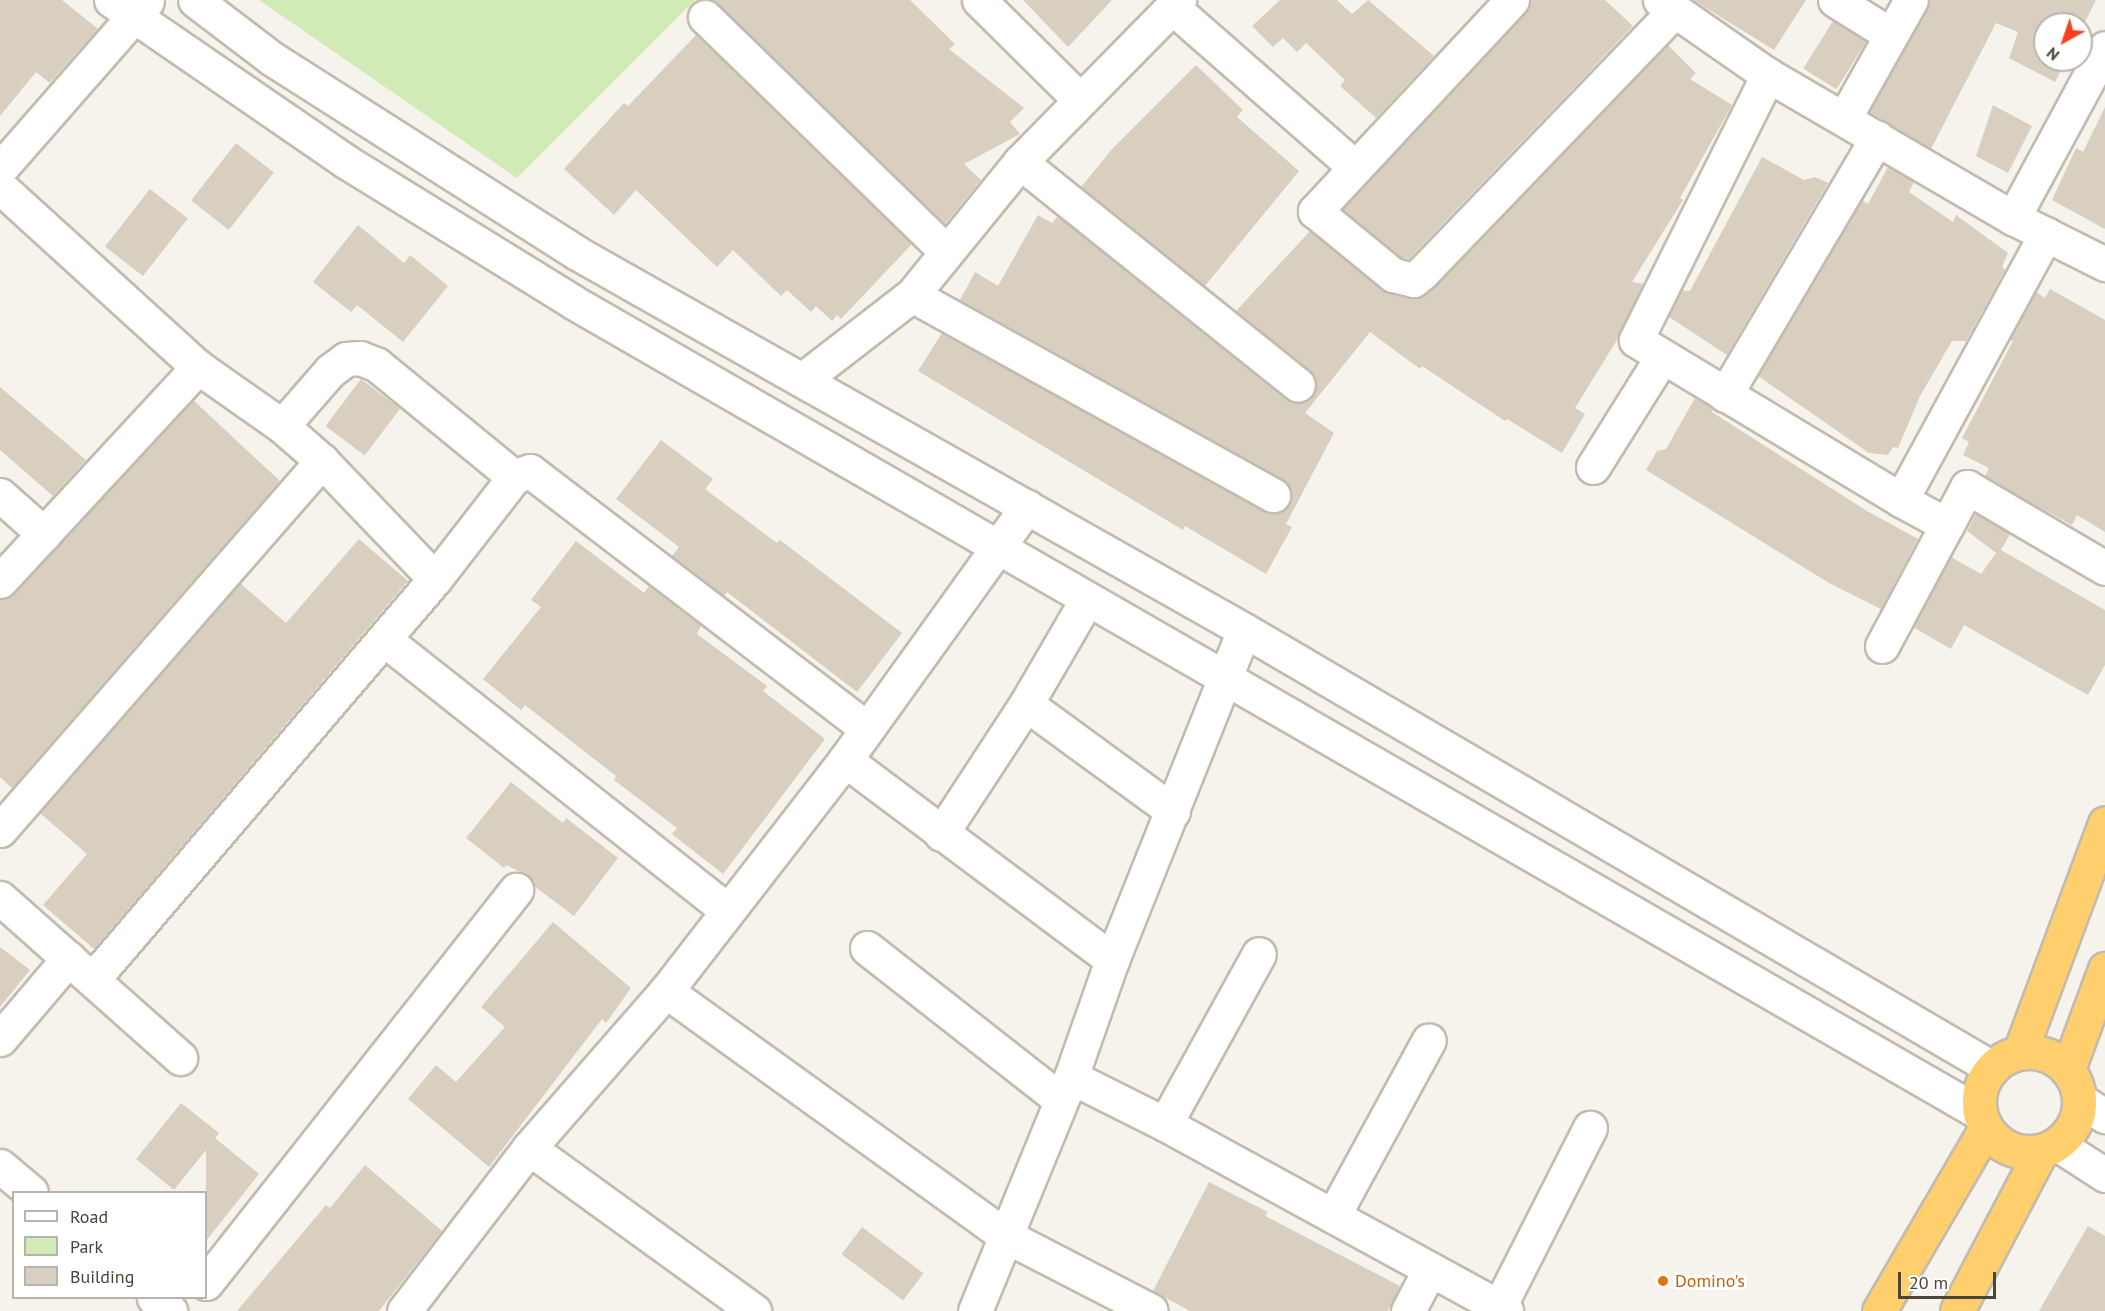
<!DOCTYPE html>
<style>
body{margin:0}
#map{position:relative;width:2105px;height:1311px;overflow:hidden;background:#f6f3ec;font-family:"PT Sans",sans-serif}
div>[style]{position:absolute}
.green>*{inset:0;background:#d2eab5}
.building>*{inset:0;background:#d8cfc1;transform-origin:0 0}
.roads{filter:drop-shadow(2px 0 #c2bbae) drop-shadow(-2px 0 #c2bbae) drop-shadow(0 2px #c2bbae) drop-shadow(0 -2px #c2bbae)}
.minor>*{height:33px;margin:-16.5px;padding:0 16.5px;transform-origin:16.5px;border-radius:16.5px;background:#fff}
.highway>*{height:33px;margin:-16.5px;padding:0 16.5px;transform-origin:16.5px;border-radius:16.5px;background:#ffcf6e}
.highway>.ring{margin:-16.5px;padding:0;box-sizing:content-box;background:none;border:33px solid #ffcf6e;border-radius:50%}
.dots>*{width:16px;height:16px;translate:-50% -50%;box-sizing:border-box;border:3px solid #fff;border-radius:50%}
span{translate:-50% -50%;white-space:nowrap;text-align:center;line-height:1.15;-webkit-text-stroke:6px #fff;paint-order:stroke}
.food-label{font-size:18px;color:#c56008}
.left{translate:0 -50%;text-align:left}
.legend{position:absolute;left:12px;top:1191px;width:195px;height:108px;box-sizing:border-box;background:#fff;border:2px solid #b7b4b0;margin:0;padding:8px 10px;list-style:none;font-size:18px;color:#4b4439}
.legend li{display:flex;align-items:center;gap:12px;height:30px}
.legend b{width:30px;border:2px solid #b7b4b0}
.north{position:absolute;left:2033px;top:12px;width:60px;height:60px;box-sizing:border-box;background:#fff;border:2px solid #b7b4b0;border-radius:50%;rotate:220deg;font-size:16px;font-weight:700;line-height:24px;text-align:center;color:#4b4439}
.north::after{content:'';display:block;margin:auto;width:21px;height:27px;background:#fc3f1d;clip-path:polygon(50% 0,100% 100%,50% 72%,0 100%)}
.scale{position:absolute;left:1898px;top:1272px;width:98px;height:27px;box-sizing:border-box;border:3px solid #4b4439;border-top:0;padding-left:8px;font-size:18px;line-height:21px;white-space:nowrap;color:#4b4439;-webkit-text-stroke:4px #fff;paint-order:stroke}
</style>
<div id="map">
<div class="green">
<i style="clip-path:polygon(259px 0,695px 0,517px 178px)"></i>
</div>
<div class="building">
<i style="clip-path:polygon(0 0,62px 0,98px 29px,50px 83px,36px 72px,0 116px)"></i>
<i style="clip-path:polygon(712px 0,910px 0,955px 44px,949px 49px,1024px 108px,1010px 122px,1020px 134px,964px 164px,981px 180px,945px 224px)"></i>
<i style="clip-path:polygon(1023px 0,1112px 0,1068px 47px)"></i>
<i style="clip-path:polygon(1280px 0,1337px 0,1352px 14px,1368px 0,1434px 56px,1376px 118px,1340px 86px,1345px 80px,1306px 43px,1297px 52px,1283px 38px,1273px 47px,1252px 26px)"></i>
<i style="clip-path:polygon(1531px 0,1605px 0,1633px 26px,1409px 259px,1402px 258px,1342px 209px,1526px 13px)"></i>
<i style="clip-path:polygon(1693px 0,1806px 0,1774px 50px)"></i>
<i style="clip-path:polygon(1930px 0,2096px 0,2081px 30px,2081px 24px,2045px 24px,2045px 60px,2066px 60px,2055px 82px,2009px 58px,2018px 32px,1996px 23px,1931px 149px,1869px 112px)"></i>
<i style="left:1833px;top:21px;width:39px;height:56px;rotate:32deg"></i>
<i style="clip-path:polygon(696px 35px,912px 244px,841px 319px,837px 315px,832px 321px,816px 306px,811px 312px,787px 290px,781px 296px,733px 250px,717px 267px,636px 190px,614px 215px,564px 169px,624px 103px,628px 106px)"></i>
<i style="clip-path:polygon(1668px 45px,1696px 73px,1690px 79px,1732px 105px,1680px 198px,1683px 200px,1632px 282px,1643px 284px,1617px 340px,1575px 408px,1585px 414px,1562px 453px,1507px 419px,1505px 421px,1422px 366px,1420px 369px,1370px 332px,1305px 413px,1334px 433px,1286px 524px,1292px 527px,1266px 574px,1185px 526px,1183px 530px,918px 371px,942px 333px,1264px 511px,1282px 511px,1292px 495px,1282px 479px,960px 300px,975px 272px,998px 286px,1038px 215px,1052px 223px,1058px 216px,1286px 400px,1304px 403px,1316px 388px,1310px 371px,1236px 311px,1310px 231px,1382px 290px,1409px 298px,1424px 295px)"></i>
<i style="clip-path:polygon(1196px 65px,1243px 110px,1237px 117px,1299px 171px,1205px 286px,1081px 187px,1113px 148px)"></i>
<i style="clip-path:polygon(1993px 105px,2032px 126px,2008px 173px,1976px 156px)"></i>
<i style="clip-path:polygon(2105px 107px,2105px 229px,2052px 200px,2076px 148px,2083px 152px)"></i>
<i style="left:236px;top:143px;width:48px;height:73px;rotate:38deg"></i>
<i style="clip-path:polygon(1762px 157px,1804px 180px,1815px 177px,1828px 183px,1727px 355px,1669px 317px,1682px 290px,1690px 291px)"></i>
<i style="clip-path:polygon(1888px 167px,1914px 182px,1909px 192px,1953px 222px,1956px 215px,2008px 253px,2002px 267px,2005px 270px,1966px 341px,1952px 341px,1920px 396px,1898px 448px,1893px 447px,1888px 455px,1869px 453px,1758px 376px,1862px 200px,1868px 204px)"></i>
<i style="left:150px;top:189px;width:48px;height:73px;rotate:38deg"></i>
<i style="clip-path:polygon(358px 225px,404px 263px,410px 255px,448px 286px,403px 342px,357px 305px,351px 312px,313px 282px)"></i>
<i style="clip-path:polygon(2050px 289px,2105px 320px,2105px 532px,2077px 515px,2072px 525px,2033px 504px,1985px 476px,1989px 468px,1963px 455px,1969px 442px,1962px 438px,2013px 341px,2009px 341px,2036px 292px,2045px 298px)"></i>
<i style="left:361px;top:379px;width:49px;height:59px;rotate:37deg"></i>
<i style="clip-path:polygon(0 387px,86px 460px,53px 496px,0 450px)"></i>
<i style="clip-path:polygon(1695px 398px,1712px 408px,1712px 412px,1867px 511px,1918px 539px,1881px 609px,1829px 583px,1646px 470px,1657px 451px,1666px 449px)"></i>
<i style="clip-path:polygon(193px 400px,280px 481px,12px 788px,0 777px,0 599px,14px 594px)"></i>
<i style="clip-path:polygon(661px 440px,713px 479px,705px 489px,777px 543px,780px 540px,902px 633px,857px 692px,727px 592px,724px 596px,672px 556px,679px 547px,616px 499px)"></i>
<i style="clip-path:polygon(1976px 514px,2010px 534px,2001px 550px,2105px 610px,2105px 665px,2088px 695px,1964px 625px,1951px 649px,1913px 627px,1951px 557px,1981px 574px,1996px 553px,1967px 531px)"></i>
<i style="clip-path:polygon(359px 539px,408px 581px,94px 949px,43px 905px,87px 854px,40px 813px,240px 583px,286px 623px)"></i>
<i style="clip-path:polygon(576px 541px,644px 593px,649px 586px,701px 626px,697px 634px,767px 686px,763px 691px,825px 739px,723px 874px,672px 834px,677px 828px,614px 780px,616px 776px,525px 705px,521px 710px,483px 679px,541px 607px,531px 600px)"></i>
<i style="clip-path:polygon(511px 782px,563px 823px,566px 818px,618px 858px,574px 916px,534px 886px,527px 875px,506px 865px,504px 868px,466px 838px)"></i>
<i style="clip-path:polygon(553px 922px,631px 988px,606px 1023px,602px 1019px,489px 1167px,408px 1099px,436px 1065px,456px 1082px,505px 1027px,481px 1007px)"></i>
<i style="clip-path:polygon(0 947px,30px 970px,0 1007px)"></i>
<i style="clip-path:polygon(181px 1103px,219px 1133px,215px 1138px,259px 1174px,206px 1241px,206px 1150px,174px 1190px,136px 1159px)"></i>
<i style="clip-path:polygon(365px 1165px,442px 1231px,379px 1311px,237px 1311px,326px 1205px,330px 1208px)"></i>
<i style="clip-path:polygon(1209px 1182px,1268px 1212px,1265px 1216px,1400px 1286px,1388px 1311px,1190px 1311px,1153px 1291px)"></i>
<i style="clip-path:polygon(2088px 1226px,2105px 1236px,2105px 1311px,2039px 1311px)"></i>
<i style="left:862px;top:1227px;width:77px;height:34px;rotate:37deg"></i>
</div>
<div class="roads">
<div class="minor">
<i style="left:111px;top:0;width:284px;rotate:34.5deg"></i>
<i style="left:345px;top:161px;width:268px;rotate:31.7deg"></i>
<i style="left:573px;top:302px;width:1624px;rotate:29.96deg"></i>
<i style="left:195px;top:0;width:96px;rotate:37.3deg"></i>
<i style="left:271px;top:58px;width:363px;rotate:32.5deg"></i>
<i style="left:577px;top:253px;width:766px;rotate:29.48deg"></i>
<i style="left:1244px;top:630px;width:867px;rotate:30.35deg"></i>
<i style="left:979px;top:0;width:142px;rotate:44.7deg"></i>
<i style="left:1512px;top:0;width:289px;rotate:133deg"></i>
<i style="left:1315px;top:211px;width:101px;rotate:39.4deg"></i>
<i style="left:1393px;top:275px;width:21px;rotate:14deg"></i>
<i style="left:1413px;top:280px;width:11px;rotate:-38deg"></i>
<i style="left:1422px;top:273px;width:365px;rotate:-46.1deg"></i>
<i style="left:1660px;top:0;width:131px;rotate:34.8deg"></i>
<i style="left:1768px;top:75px;width:284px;rotate:30.3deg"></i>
<i style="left:2013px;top:218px;width:103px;rotate:26.6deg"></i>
<i style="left:1835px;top:0;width:66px;rotate:32deg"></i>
<i style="left:1172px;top:7px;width:243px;rotate:41.2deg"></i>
<i style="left:705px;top:17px;width:336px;rotate:44.2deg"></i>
<i style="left:1768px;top:75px;width:296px;rotate:116.5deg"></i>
<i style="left:1636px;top:340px;width:310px;rotate:31.1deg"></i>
<i style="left:1901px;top:500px;width:303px;rotate:-61.4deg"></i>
<i style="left:1845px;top:117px;width:134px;rotate:-60.6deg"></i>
<i style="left:1020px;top:162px;width:356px;rotate:38.7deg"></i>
<i style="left:0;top:169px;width:223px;rotate:-48.8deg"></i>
<i style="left:0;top:187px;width:268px;rotate:42.3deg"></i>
<i style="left:198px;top:367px;width:103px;rotate:35.1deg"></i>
<i style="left:282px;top:426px;width:53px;rotate:41.2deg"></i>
<i style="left:322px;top:461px;width:163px;rotate:46.2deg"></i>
<i style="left:2013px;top:218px;width:193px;rotate:-61.6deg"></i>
<i style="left:912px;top:295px;width:413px;rotate:29deg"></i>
<i style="left:802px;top:380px;width:139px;rotate:-37.7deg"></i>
<i style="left:912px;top:295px;width:171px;rotate:-50.9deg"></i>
<i style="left:1020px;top:162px;width:227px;rotate:-45.5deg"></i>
<i style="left:1725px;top:395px;width:299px;rotate:-59.4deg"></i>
<i style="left:282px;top:426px;width:73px;rotate:-48.9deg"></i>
<i style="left:330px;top:371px;width:20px;rotate:-37deg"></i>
<i style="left:346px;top:359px;width:14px;rotate:-4deg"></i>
<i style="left:360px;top:358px;width:17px;rotate:21deg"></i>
<i style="left:376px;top:364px;width:178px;rotate:39.3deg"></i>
<i style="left:1593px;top:467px;width:130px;rotate:-57.9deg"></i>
<i style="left:0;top:495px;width:59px;rotate:41.6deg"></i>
<i style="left:1901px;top:500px;width:52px;rotate:28.5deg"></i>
<i style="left:1947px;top:525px;width:43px;rotate:-62.2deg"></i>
<i style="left:1967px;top:487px;width:160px;rotate:30.4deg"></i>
<i style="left:0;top:581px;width:292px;rotate:-47.2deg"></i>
<i style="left:385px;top:640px;width:434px;rotate:38.3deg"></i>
<i style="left:1882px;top:646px;width:137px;rotate:-61.8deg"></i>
<i style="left:1026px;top:704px;width:182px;rotate:36.1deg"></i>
<i style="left:845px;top:760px;width:334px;rotate:36.8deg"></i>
<i style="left:0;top:830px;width:490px;rotate:-48.9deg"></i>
<i style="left:941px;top:834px;width:155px;rotate:-56.8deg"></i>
<i style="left:1026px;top:704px;width:121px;rotate:-59.8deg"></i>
<i style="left:0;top:898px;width:241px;rotate:41.6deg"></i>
<i style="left:867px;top:948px;width:246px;rotate:38.1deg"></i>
<i style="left:93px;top:979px;width:526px;rotate:-49.47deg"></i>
<i style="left:435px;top:579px;width:129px;rotate:-52.2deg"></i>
<i style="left:514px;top:477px;width:17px;rotate:-21deg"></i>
<i style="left:530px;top:471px;width:423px;rotate:37.4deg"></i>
<i style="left:666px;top:991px;width:417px;rotate:35.8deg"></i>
<i style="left:1004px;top:1235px;width:165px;rotate:27.3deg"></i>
<i style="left:0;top:1039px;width:106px;rotate:-49.6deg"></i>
<i style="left:1071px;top:1077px;width:105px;rotate:26.6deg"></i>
<i style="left:1165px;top:1124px;width:389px;rotate:28.7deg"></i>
<i style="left:2080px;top:1100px;width:30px;rotate:33deg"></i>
<i style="left:1165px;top:1124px;width:194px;rotate:-61.1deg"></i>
<i style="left:2057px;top:1144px;width:57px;rotate:32.9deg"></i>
<i style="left:529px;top:1148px;width:278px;rotate:35.9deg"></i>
<i style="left:0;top:1166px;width:40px;rotate:40deg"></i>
<i style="left:1333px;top:1216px;width:200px;rotate:-61.4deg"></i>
<i style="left:206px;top:1283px;width:501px;rotate:-51.73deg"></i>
<i style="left:154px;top:1298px;width:21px;rotate:39deg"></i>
<i style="left:1499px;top:1307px;width:201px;rotate:-63.1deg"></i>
<i style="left:404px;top:1311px;width:205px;rotate:-52.5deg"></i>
<i style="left:529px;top:1148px;width:208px;rotate:-48.9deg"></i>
<i style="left:666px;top:991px;width:292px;rotate:-52.2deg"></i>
<i style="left:845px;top:760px;width:312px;rotate:-54.3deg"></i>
<i style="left:975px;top:1311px;width:253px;rotate:-67.7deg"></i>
<i style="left:1071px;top:1077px;width:124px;rotate:-70.7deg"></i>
<i style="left:1112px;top:960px;width:355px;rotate:-68.2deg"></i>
<i style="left:1408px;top:1311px;width:47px;rotate:-62.4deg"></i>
</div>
<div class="highway">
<i class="ring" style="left:1979px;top:1052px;width:67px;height:67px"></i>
<i style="left:2020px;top:1052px;width:244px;rotate:-69.6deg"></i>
<i style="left:2068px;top:1069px;width:107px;rotate:-69.7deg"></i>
<i style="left:1879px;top:1311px;width:212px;rotate:-59.7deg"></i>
<i style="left:1957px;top:1311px;width:181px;rotate:-62.3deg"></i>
</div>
</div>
<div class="dots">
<i style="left:1663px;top:1281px;background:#e8710a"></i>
</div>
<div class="food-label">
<span class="left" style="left:1675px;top:1281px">Domino's</span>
</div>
<ul class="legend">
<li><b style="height:8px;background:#fff"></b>Road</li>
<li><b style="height:16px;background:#d2eab5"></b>Park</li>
<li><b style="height:16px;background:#d8cfc1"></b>Building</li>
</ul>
<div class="north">N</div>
<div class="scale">20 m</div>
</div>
